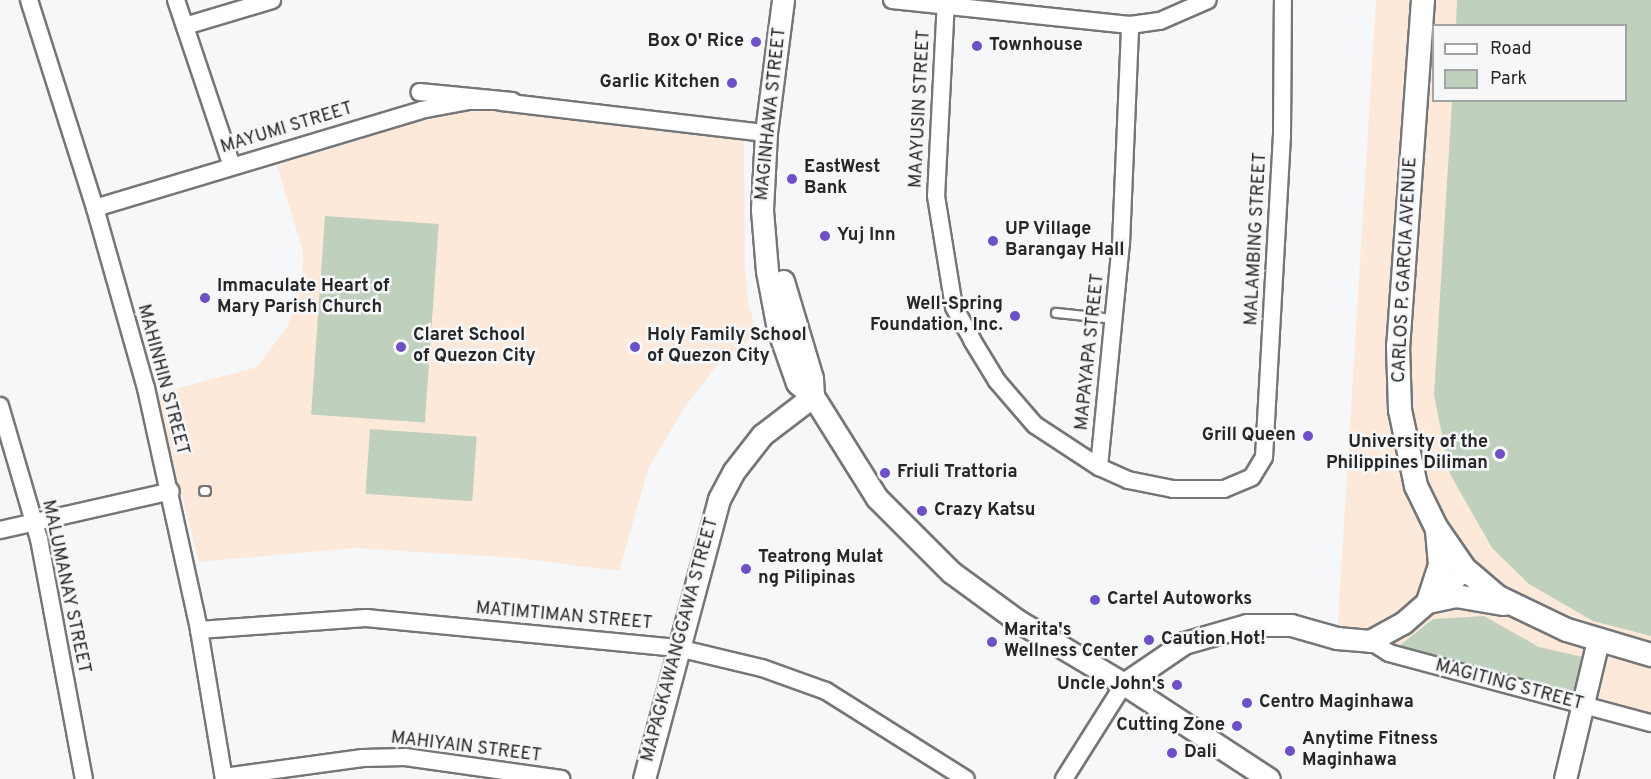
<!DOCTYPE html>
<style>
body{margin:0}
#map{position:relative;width:1651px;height:779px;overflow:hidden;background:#f5f7f9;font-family:Overpass,sans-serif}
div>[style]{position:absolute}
.education>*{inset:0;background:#fce9d9}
.green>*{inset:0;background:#bfd0bc;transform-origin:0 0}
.roads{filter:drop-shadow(2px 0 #747678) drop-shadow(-2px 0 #747678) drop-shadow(0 2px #747678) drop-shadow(0 -2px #747678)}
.service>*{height:8px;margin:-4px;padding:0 4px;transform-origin:4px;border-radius:4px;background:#fff}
.minor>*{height:16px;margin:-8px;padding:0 8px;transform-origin:8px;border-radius:8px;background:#fff}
.tertiary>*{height:21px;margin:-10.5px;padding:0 10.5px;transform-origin:10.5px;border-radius:10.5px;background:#fff}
.secondary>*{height:22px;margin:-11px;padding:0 11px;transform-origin:11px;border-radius:11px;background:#fff}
.dots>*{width:16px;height:16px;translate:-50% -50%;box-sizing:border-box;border:3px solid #f5f7f9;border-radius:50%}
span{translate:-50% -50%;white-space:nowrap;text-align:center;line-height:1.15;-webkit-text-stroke:5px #f5f7f9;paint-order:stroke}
.poi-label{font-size:18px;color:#252627;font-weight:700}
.right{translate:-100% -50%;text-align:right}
.left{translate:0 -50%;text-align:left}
.street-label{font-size:18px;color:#252627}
.legend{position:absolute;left:1432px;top:24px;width:195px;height:78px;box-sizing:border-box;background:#f5f7f9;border:2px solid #a2a3a5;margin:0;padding:8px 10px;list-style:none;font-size:18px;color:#252627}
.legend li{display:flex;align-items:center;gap:12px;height:30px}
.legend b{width:30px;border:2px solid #a2a3a5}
</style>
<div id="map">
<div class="education">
<i style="clip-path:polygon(evenodd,1376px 0,1651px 0,1651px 723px,1337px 638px,1376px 0,1434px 26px,1626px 26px,1626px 100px,1434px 100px,1434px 26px)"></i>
<i style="clip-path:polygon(477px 108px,543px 112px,744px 141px,745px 266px,748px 303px,758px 336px,723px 358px,684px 408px,648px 469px,619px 571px,518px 558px,354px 548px,199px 562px,156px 394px,257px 367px,287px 327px,302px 289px,303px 252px,277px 165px,440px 115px)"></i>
</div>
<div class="green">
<i style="clip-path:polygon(1457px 0,1651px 0,1651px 636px,1593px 621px,1529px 584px,1492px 548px,1450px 474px,1434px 395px,1452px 101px,1626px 100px,1626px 26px,1456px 25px)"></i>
<i style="left:325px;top:216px;width:114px;height:199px;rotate:4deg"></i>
<i style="left:370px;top:429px;width:107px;height:65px;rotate:4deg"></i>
<i style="clip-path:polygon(1484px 616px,1539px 647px,1583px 657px,1574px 695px,1399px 646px,1433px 619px)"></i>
</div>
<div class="roads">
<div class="service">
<i style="left:1056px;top:313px;width:58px;rotate:5.9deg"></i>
<i style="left:204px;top:491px;width:2px"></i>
</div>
<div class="minor">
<i style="left:29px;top:0;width:218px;rotate:72.4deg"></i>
<i style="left:95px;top:208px;width:187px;rotate:74.2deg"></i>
<i style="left:146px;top:388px;width:248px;rotate:77.6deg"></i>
<i style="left:199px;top:630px;width:151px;rotate:80.5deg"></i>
<i style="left:176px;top:0;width:175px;rotate:71.4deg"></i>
<i style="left:892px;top:0;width:239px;rotate:6deg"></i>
<i style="left:1130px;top:25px;width:30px;rotate:-8deg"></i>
<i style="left:1160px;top:21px;width:52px;rotate:-23.6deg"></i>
<i style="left:946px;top:0;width:196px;rotate:92.9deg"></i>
<i style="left:936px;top:196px;width:112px;rotate:80.8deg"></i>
<i style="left:954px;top:307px;width:38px;rotate:61deg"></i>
<i style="left:972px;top:340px;width:48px;rotate:58.6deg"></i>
<i style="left:997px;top:381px;width:58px;rotate:49.2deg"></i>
<i style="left:1035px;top:425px;width:77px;rotate:33.3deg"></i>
<i style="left:1099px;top:467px;width:32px;rotate:24deg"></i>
<i style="left:1128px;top:480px;width:46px;rotate:11.3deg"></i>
<i style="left:1173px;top:489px;width:51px"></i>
<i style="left:1224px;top:489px;width:30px;rotate:-23deg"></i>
<i style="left:1252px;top:477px;width:23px;rotate:-59deg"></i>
<i style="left:1264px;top:457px;width:323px;rotate:-86.8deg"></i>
<i style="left:1282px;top:135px;width:135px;rotate:-89.6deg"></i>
<i style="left:185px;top:26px;width:91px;rotate:-16.6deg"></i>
<i style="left:501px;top:102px;width:267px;rotate:6.7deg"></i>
<i style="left:95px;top:208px;width:340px;rotate:-16.7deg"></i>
<i style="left:421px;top:110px;width:49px;rotate:-10.6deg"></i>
<i style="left:469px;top:101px;width:43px"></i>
<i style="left:512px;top:101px;width:93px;rotate:-174.5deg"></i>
<i style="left:0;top:406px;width:139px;rotate:73.7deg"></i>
<i style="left:39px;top:539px;width:244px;rotate:79.4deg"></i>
<i style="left:1099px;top:467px;width:224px;rotate:-84.4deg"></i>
<i style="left:1121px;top:244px;width:219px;rotate:-87.6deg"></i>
<i style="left:0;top:530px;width:175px;rotate:-12.8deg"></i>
<i style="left:199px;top:630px;width:167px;rotate:-4.1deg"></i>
<i style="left:366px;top:618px;width:313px;rotate:5.5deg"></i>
<i style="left:678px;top:648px;width:86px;rotate:13.4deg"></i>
<i style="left:762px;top:668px;width:68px;rotate:19.8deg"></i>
<i style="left:826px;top:691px;width:165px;rotate:32.2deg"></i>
<i style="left:1370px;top:641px;width:22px;rotate:32deg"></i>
<i style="left:1389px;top:653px;width:271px;rotate:15deg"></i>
<i style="left:224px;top:777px;width:140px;rotate:-7.8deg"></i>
<i style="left:363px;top:758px;width:42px;rotate:-1.4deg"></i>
<i style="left:405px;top:757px;width:158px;rotate:8deg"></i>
<i style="left:1064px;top:779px;width:112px;rotate:-57.7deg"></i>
</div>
<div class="tertiary">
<i style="left:783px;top:0;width:134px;rotate:97.3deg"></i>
<i style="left:766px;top:133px;width:77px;rotate:93deg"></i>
<i style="left:762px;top:210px;width:61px;rotate:85.3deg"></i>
<i style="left:767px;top:271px;width:59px;rotate:79.3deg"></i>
<i style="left:778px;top:329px;width:57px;rotate:70.6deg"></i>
<i style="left:797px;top:383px;width:21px;rotate:39deg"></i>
<i style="left:813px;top:396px;width:120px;rotate:57.9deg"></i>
<i style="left:877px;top:498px;width:105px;rotate:45deg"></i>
<i style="left:951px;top:572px;width:83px;rotate:36.2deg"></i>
<i style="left:1018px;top:621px;width:123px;rotate:30.7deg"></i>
<i style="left:1124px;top:684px;width:173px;rotate:33.2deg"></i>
<i style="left:783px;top:281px;width:101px;rotate:73.4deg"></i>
<i style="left:812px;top:378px;width:18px;rotate:87deg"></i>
<i style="left:1124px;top:684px;width:73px;rotate:-34.3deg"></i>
<i style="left:1184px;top:643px;width:66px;rotate:-15.9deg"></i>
<i style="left:1247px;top:625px;width:44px"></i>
<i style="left:1291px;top:625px;width:48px;rotate:15.8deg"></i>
<i style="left:1337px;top:638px;width:33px;rotate:5deg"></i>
<i style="left:1370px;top:641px;width:38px;rotate:-29deg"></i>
<i style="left:1403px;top:623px;width:82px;rotate:-41.1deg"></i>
<i style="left:644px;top:779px;width:290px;rotate:-75deg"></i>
<i style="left:719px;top:499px;width:32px;rotate:-62deg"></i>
<i style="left:734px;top:471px;width:46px;rotate:-52.1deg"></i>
<i style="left:762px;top:435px;width:64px;rotate:-37.4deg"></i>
<i style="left:1565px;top:779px;width:143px;rotate:-76.6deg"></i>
</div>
<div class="secondary">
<i style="left:1423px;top:0;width:347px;rotate:94.1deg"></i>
<i style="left:1398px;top:346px;width:64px;rotate:88.2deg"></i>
<i style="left:1400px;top:410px;width:78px;rotate:78.1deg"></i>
<i style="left:1416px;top:486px;width:46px;rotate:64deg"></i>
<i style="left:1436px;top:527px;width:51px;rotate:55.4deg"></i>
<i style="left:1465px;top:569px;width:43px;rotate:40.3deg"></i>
<i style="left:1498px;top:597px;width:76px;rotate:25.6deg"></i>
<i style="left:1567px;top:630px;width:88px;rotate:16.6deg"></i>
<i style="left:1428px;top:602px;width:29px;rotate:-12deg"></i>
<i style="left:1456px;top:596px;width:49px;rotate:9.5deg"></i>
<i style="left:1428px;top:602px;width:39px;rotate:-72deg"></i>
<i style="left:1440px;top:565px;width:33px;rotate:-95deg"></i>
</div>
</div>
<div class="dots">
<i style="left:756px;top:42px;background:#6c4fc9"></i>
<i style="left:977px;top:46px;background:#6c4fc9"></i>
<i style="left:732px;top:83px;background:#6c4fc9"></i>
<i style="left:792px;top:179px;background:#6c4fc9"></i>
<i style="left:825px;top:236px;background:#6c4fc9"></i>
<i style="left:993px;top:241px;background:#6c4fc9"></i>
<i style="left:205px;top:298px;background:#6c4fc9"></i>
<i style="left:1015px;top:316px;background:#6c4fc9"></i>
<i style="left:401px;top:347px;background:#6c4fc9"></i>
<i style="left:635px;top:347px;background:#6c4fc9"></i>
<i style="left:1308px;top:436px;background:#6c4fc9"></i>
<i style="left:1500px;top:454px;background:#6c4fc9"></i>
<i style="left:885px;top:473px;background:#6c4fc9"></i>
<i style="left:922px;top:511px;background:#6c4fc9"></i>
<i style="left:746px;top:569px;background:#6c4fc9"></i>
<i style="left:1095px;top:600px;background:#6c4fc9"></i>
<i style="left:1149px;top:640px;background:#6c4fc9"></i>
<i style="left:992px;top:642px;background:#6c4fc9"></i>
<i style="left:1177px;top:685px;background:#6c4fc9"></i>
<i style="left:1247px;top:703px;background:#6c4fc9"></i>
<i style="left:1237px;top:726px;background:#6c4fc9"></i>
<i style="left:1290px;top:751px;background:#6c4fc9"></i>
<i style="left:1172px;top:753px;background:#6c4fc9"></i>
</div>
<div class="poi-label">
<span class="right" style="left:744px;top:42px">Box O' Rice</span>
<span class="left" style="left:989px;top:46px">Townhouse</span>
<span class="right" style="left:720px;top:83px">Garlic Kitchen</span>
<span class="left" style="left:804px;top:179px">EastWest<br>Bank</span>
<span class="left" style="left:1005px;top:241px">UP Village<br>Barangay Hall</span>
<span class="left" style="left:837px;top:236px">Yuj Inn</span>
<span class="left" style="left:217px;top:298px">Immaculate Heart of<br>Mary Parish Church</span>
<span class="right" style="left:1003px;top:316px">Well-Spring<br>Foundation, Inc.</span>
<span class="left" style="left:413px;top:347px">Claret School<br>of Quezon City</span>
<span class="left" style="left:647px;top:347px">Holy Family School<br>of Quezon City</span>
<span class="right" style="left:1296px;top:436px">Grill Queen</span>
<span class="right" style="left:1488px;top:454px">University of the<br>Philippines Diliman</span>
<span class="left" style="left:897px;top:473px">Friuli Trattoria</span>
<span class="left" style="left:934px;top:511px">Crazy Katsu</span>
<span class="left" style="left:758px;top:569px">Teatrong Mulat<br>ng Pilipinas</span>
<span class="left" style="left:1107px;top:600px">Cartel Autoworks</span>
<span class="left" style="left:1004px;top:642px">Marita's<br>Wellness Center</span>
<span class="left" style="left:1161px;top:640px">Caution Hot!</span>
<span class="right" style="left:1165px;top:685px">Uncle John's</span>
<span class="left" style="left:1259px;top:703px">Centro Maginhawa</span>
<span class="right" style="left:1225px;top:726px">Cutting Zone</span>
<span class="left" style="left:1302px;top:751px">Anytime Fitness<br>Maginhawa</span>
<span class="left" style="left:1184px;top:753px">Dali</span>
</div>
<div class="street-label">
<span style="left:921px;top:109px;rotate:-87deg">MAAYUSIN STREET</span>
<span style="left:772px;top:114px;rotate:-84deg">MAGINHAWA STREET</span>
<span style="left:287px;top:129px;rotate:-17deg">MAYUMI STREET</span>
<span style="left:1257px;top:239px;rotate:-87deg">MALAMBING STREET</span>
<span style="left:1406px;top:270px;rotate:-87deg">CARLOS P. GARCIA AVENUE</span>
<span style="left:1091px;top:352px;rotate:-84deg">MAPAYAPA STREET</span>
<span style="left:162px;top:380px;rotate:75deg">MAHINHIN STREET</span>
<span style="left:65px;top:587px;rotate:78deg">MALUMANAY STREET</span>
<span style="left:564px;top:617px;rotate:5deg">MATIMTIMAN STREET</span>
<span style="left:681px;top:640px;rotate:-75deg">MAPAGKAWANGGAWA STREET</span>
<span style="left:1509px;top:686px;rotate:15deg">MAGITING STREET</span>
<span style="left:466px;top:748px;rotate:7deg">MAHIYAIN STREET</span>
</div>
<ul class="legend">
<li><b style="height:8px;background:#fff"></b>Road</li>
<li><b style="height:16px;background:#bfd0bc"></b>Park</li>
</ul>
</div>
